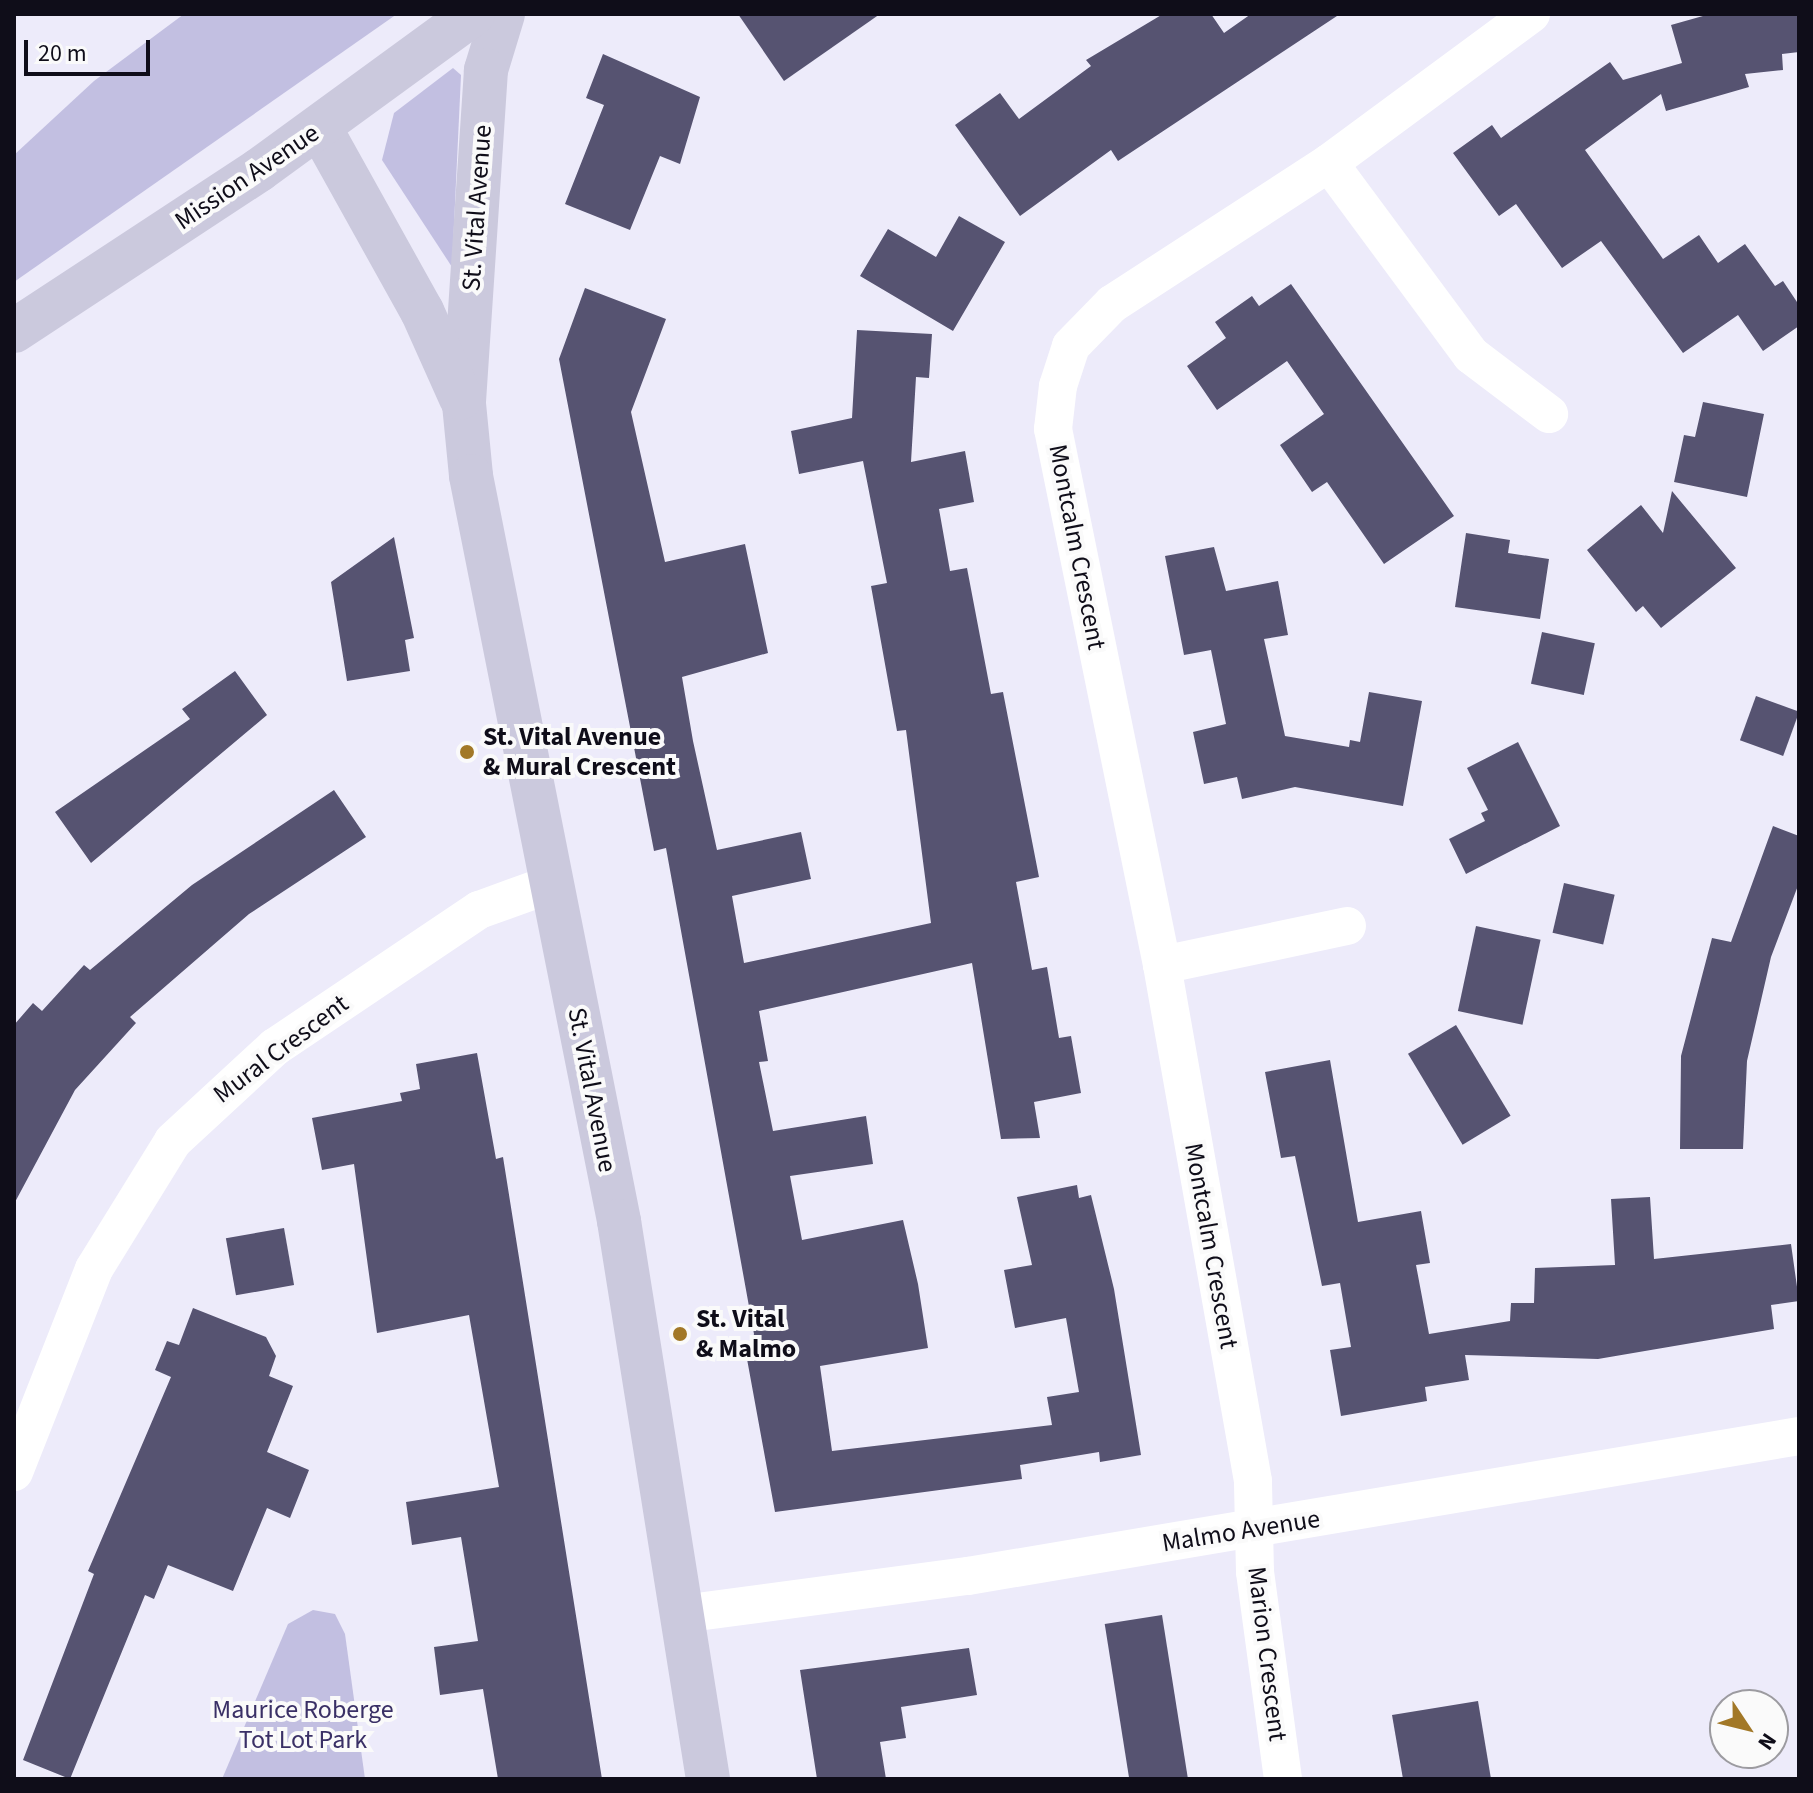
<!DOCTYPE html>
<style>
body{margin:0}
#map{position:relative;width:1813px;height:1793px;overflow:hidden;background:#edebfa;font-family:"Source Sans 3",sans-serif}
div>[style]{position:absolute}
.green>*{inset:0;background:#c2bfe1}
.building>*{inset:0;background:#565371;transform-origin:0 0}
.street>*{height:38px;margin:-19px;padding:0 19px;transform-origin:19px;border-radius:19px;background:#fff}
.secondary>*{height:44px;margin:-22px;padding:0 22px;transform-origin:22px;border-radius:22px;background:#cbc9dd}
.dots>*{width:22px;height:22px;translate:-50% -50%;box-sizing:border-box;border:4px solid #fafafa;border-radius:50%}
span{translate:-50% -50%;white-space:nowrap;text-align:center;line-height:1.15;-webkit-text-stroke:8px #fafafa;paint-order:stroke}
.street-label{font-size:26px;color:#0f0d19}
.poi-label{font-size:26px;color:#0f0d19;font-weight:700}
.left{translate:0 -50%;text-align:left}
.park-label{font-size:26px;color:#3a3066}
.frame{position:absolute;inset:0;border:16px solid #0f0d19;pointer-events:none}
.north{position:absolute;left:1709px;top:1689px;width:80px;height:80px;box-sizing:border-box;background:#fafafa;border:2px solid #9c9ba0;border-radius:50%;rotate:125deg;font-size:22px;font-weight:700;line-height:32px;text-align:center;color:#0f0d19}
.north::after{content:'';display:block;margin:auto;width:28px;height:36px;background:#a27827;clip-path:polygon(50% 0,100% 100%,50% 72%,0 100%)}
.scale{position:absolute;left:24px;top:40px;width:126px;height:36px;box-sizing:border-box;border:4px solid #0f0d19;border-top:0;padding-left:10px;font-size:24px;line-height:28px;white-space:nowrap;color:#0f0d19;-webkit-text-stroke:6px #fafafa;paint-order:stroke}
</style>
<div id="map">
<div class="green">
<i style="clip-path:polygon(184px 14px,397px 14px,14px 282px,14px 155px,94px 81px)"></i>
<i style="clip-path:polygon(453px 68px,461px 75px,452px 267px,382px 160px,394px 113px)"></i>
<i style="clip-path:polygon(313px 1610px,335px 1614px,345px 1634px,365px 1779px,222px 1779px,288px 1624px)"></i>
</div>
<div class="building">
<i style="clip-path:polygon(738px 14px,880px 14px,784px 81px)"></i>
<i style="clip-path:polygon(1163px 14px,1211px 14px,1224px 33px,1251px 14px,1340px 14px,1118px 161px,1111px 150px,1020px 216px,955px 125px,1000px 93px,1019px 119px,1091px 66px,1086px 60px)"></i>
<i style="clip-path:polygon(1710px 14px,1799px 14px,1799px 52px,1782px 54px,1783px 70px,1745px 74px,1749px 87px,1666px 111px,1661px 94px,1585px 150px,1663px 259px,1699px 235px,1718px 263px,1745px 244px,1775px 286px,1783px 281px,1799px 305px,1799px 326px,1763px 351px,1738px 315px,1683px 353px,1601px 241px,1562px 268px,1516px 204px,1499px 216px,1453px 153px,1492px 125px,1501px 138px,1610px 62px,1623px 80px,1682px 63px,1671px 25px)"></i>
<i style="clip-path:polygon(603px 54px,700px 97px,680px 164px,660px 156px,630px 230px,565px 204px,604px 105px,586px 98px)"></i>
<i style="clip-path:polygon(959px 216px,1005px 242px,953px 331px,860px 276px,888px 229px,936px 257px)"></i>
<i style="clip-path:polygon(1291px 284px,1454px 516px,1384px 564px,1327px 482px,1312px 492px,1280px 445px,1324px 414px,1287px 361px,1217px 410px,1187px 366px,1226px 338px,1215px 322px,1252px 296px,1259px 306px)"></i>
<i style="clip-path:polygon(585px 288px,666px 319px,631px 412px,665px 562px,745px 544px,768px 653px,682px 677px,693px 741px,717px 850px,801px 832px,811px 879px,732px 896px,744px 963px,931px 923px,906px 730px,897px 731px,871px 586px,887px 583px,863px 461px,799px 474px,791px 431px,852px 418px,857px 330px,932px 334px,929px 378px,916px 377px,911px 462px,965px 451px,974px 502px,939px 509px,950px 571px,967px 568px,991px 694px,1003px 692px,1039px 877px,1016px 882px,1032px 970px,1047px 967px,1059px 1038px,1071px 1036px,1081px 1093px,1034px 1102px,1040px 1138px,1001px 1139px,972px 963px,759px 1011px,768px 1061px,759px 1062px,773px 1131px,866px 1116px,873px 1164px,790px 1176px,802px 1240px,903px 1220px,918px 1284px,928px 1348px,820px 1366px,832px 1451px,1052px 1425px,1047px 1397px,1079px 1392px,1066px 1318px,1015px 1328px,1004px 1270px,1032px 1265px,1017px 1197px,1077px 1185px,1079px 1198px,1091px 1195px,1114px 1289px,1141px 1455px,1100px 1462px,1099px 1452px,1020px 1465px,1022px 1479px,775px 1512px,747px 1359px,754px 1334px,666px 848px,654px 851px,559px 359px)"></i>
<i style="clip-path:polygon(1703px 402px,1764px 414px,1747px 497px,1674px 482px,1684px 435px,1695px 437px)"></i>
<i style="clip-path:polygon(1672px 491px,1736px 568px,1661px 628px,1643px 606px,1636px 612px,1587px 550px,1641px 505px,1663px 533px)"></i>
<i style="clip-path:polygon(1466px 533px,1510px 540px,1508px 553px,1549px 559px,1540px 619px,1455px 607px)"></i>
<i style="clip-path:polygon(394px 537px,414px 638px,405px 640px,410px 671px,347px 681px,331px 582px)"></i>
<i style="clip-path:polygon(1214px 547px,1226px 591px,1278px 581px,1288px 635px,1264px 639px,1285px 736px,1349px 747px,1350px 740px,1360px 742px,1369px 692px,1422px 701px,1403px 806px,1295px 787px,1242px 799px,1237px 777px,1204px 784px,1193px 732px,1226px 724px,1211px 650px,1184px 655px,1165px 556px)"></i>
<i style="left:1542px;top:632px;width:54px;height:53px;rotate:12deg"></i>
<i style="clip-path:polygon(235px 671px,267px 715px,91px 863px,55px 812px,190px 719px,182px 709px)"></i>
<i style="left:1756px;top:696px;width:46px;height:47px;rotate:20deg"></i>
<i style="clip-path:polygon(1518px 742px,1560px 826px,1466px 874px,1449px 839px,1485px 821px,1481px 813px,1488px 810px,1467px 768px)"></i>
<i style="clip-path:polygon(334px 790px,366px 837px,249px 914px,130px 1017px,136px 1023px,75px 1090px,14px 1204px,14px 1025px,33px 1003px,42px 1011px,84px 965px,90px 970px,192px 885px)"></i>
<i style="clip-path:polygon(1773px 826px,1799px 836px,1799px 883px,1771px 957px,1747px 1061px,1743px 1149px,1680px 1149px,1681px 1056px,1712px 938px,1731px 942px)"></i>
<i style="left:1564px;top:883px;width:52px;height:51px;rotate:13deg"></i>
<i style="left:1476px;top:926px;width:66px;height:87px;rotate:12deg"></i>
<i style="left:1456px;top:1025px;width:106px;height:56px;rotate:59deg"></i>
<i style="clip-path:polygon(477px 1053px,496px 1159px,503px 1157px,602px 1779px,498px 1779px,483px 1689px,440px 1695px,434px 1647px,478px 1641px,461px 1537px,412px 1545px,406px 1502px,499px 1487px,469px 1315px,377px 1333px,354px 1164px,322px 1170px,312px 1118px,402px 1101px,400px 1093px,420px 1089px,416px 1064px)"></i>
<i style="clip-path:polygon(1330px 1060px,1358px 1222px,1421px 1211px,1430px 1263px,1416px 1265px,1429px 1334px,1510px 1321px,1511px 1303px,1534px 1303px,1535px 1268px,1615px 1265px,1611px 1199px,1650px 1197px,1654px 1259px,1791px 1244px,1799px 1301px,1771px 1305px,1774px 1329px,1598px 1359px,1465px 1355px,1469px 1380px,1425px 1387px,1427px 1401px,1341px 1416px,1330px 1350px,1351px 1347px,1340px 1283px,1322px 1286px,1295px 1156px,1281px 1158px,1265px 1072px)"></i>
<i style="left:284px;top:1228px;width:58px;height:59px;rotate:80deg"></i>
<i style="clip-path:polygon(193px 1308px,266px 1337px,276px 1356px,269px 1376px,293px 1386px,267px 1452px,309px 1470px,290px 1518px,267px 1508px,233px 1591px,168px 1565px,154px 1599px,145px 1595px,70px 1779px,23px 1760px,94px 1574px,88px 1571px,171px 1377px,155px 1370px,167px 1341px,179px 1345px)"></i>
<i style="left:1162px;top:1615px;width:166px;height:58px;rotate:81deg"></i>
<i style="clip-path:polygon(969px 1648px,977px 1695px,901px 1707px,906px 1738px,880px 1742px,886px 1779px,817px 1779px,800px 1670px)"></i>
<i style="clip-path:polygon(1478px 1701px,1491px 1779px,1403px 1779px,1392px 1715px)"></i>
</div>
<div class="street">
<i style="left:1329px;top:163px;width:239px;rotate:53.5deg"></i>
<i style="left:1471px;top:355px;width:98px;rotate:37.1deg"></i>
<i style="left:1162px;top:965px;width:189px;rotate:-11.9deg"></i>
<i style="left:14px;top:1472px;width:218px;rotate:-68.5deg"></i>
<i style="left:94px;top:1269px;width:150px;rotate:-58.3deg"></i>
<i style="left:173px;top:1141px;width:139px;rotate:-42.7deg"></i>
<i style="left:275px;top:1047px;width:246px;rotate:-33.9deg"></i>
<i style="left:479px;top:910px;width:77px;rotate:-19.9deg"></i>
<i style="left:682px;top:1614px;width:289px;rotate:-7.6deg"></i>
<i style="left:968px;top:1576px;width:843px;rotate:-9.56deg"></i>
<i style="left:1283px;top:1779px;width:209px;rotate:-97.7deg"></i>
<i style="left:1255px;top:1572px;width:91px;rotate:-91.3deg"></i>
<i style="left:1253px;top:1481px;width:524px;rotate:-100deg"></i>
<i style="left:1162px;top:965px;width:547px;rotate:-101.49deg"></i>
<i style="left:1053px;top:429px;width:43px;rotate:-83.4deg"></i>
<i style="left:1058px;top:386px;width:42px;rotate:-72deg"></i>
<i style="left:1071px;top:346px;width:59px;rotate:-45.7deg"></i>
<i style="left:1112px;top:304px;width:259px;rotate:-33deg"></i>
<i style="left:1329px;top:163px;width:251px;rotate:-36.4deg"></i>
</div>
<div class="secondary">
<i style="left:503px;top:14px;width:59px;rotate:106.9deg"></i>
<i style="left:486px;top:70px;width:335px;rotate:93.8deg"></i>
<i style="left:464px;top:404px;width:72px;rotate:84.4deg"></i>
<i style="left:471px;top:476px;width:760px;rotate:78.76deg"></i>
<i style="left:619px;top:1221px;width:565px;rotate:80.94deg"></i>
<i style="left:320px;top:128px;width:210px;rotate:60.9deg"></i>
<i style="left:422px;top:311px;width:95px;rotate:65.9deg"></i>
<i style="left:14px;top:331px;width:293px;rotate:-33.3deg"></i>
<i style="left:259px;top:170px;width:265px;rotate:-36.1deg"></i>
</div>
<div class="dots">
<i style="left:467px;top:752px;background:#a27827"></i>
<i style="left:680px;top:1334px;background:#a27827"></i>
</div>
<div class="street-label">
<span style="left:247px;top:177px;rotate:-34deg">Mission Avenue</span>
<span style="left:477px;top:208px;rotate:-86deg">St. Vital Avenue</span>
<span style="left:1077px;top:547px;rotate:79deg">Montcalm Crescent</span>
<span style="left:281px;top:1049px;rotate:-37deg">Mural Crescent</span>
<span style="left:592px;top:1090px;rotate:79deg">St. Vital Avenue</span>
<span style="left:1211px;top:1246px;rotate:80deg">Montcalm Crescent</span>
<span style="left:1241px;top:1531px;rotate:-9deg">Malmo Avenue</span>
<span style="left:1267px;top:1654px;rotate:83deg">Marion Crescent</span>
</div>
<div class="poi-label">
<span class="left" style="left:483px;top:752px">St. Vital Avenue<br>&amp; Mural Crescent</span>
<span class="left" style="left:696px;top:1334px">St. Vital<br>&amp; Malmo</span>
</div>
<div class="park-label">
<span style="left:303px;top:1725px">Maurice Roberge<br>Tot Lot Park</span>
</div>
<div class="frame"></div>
<div class="north">N</div>
<div class="scale">20 m</div>
</div>
